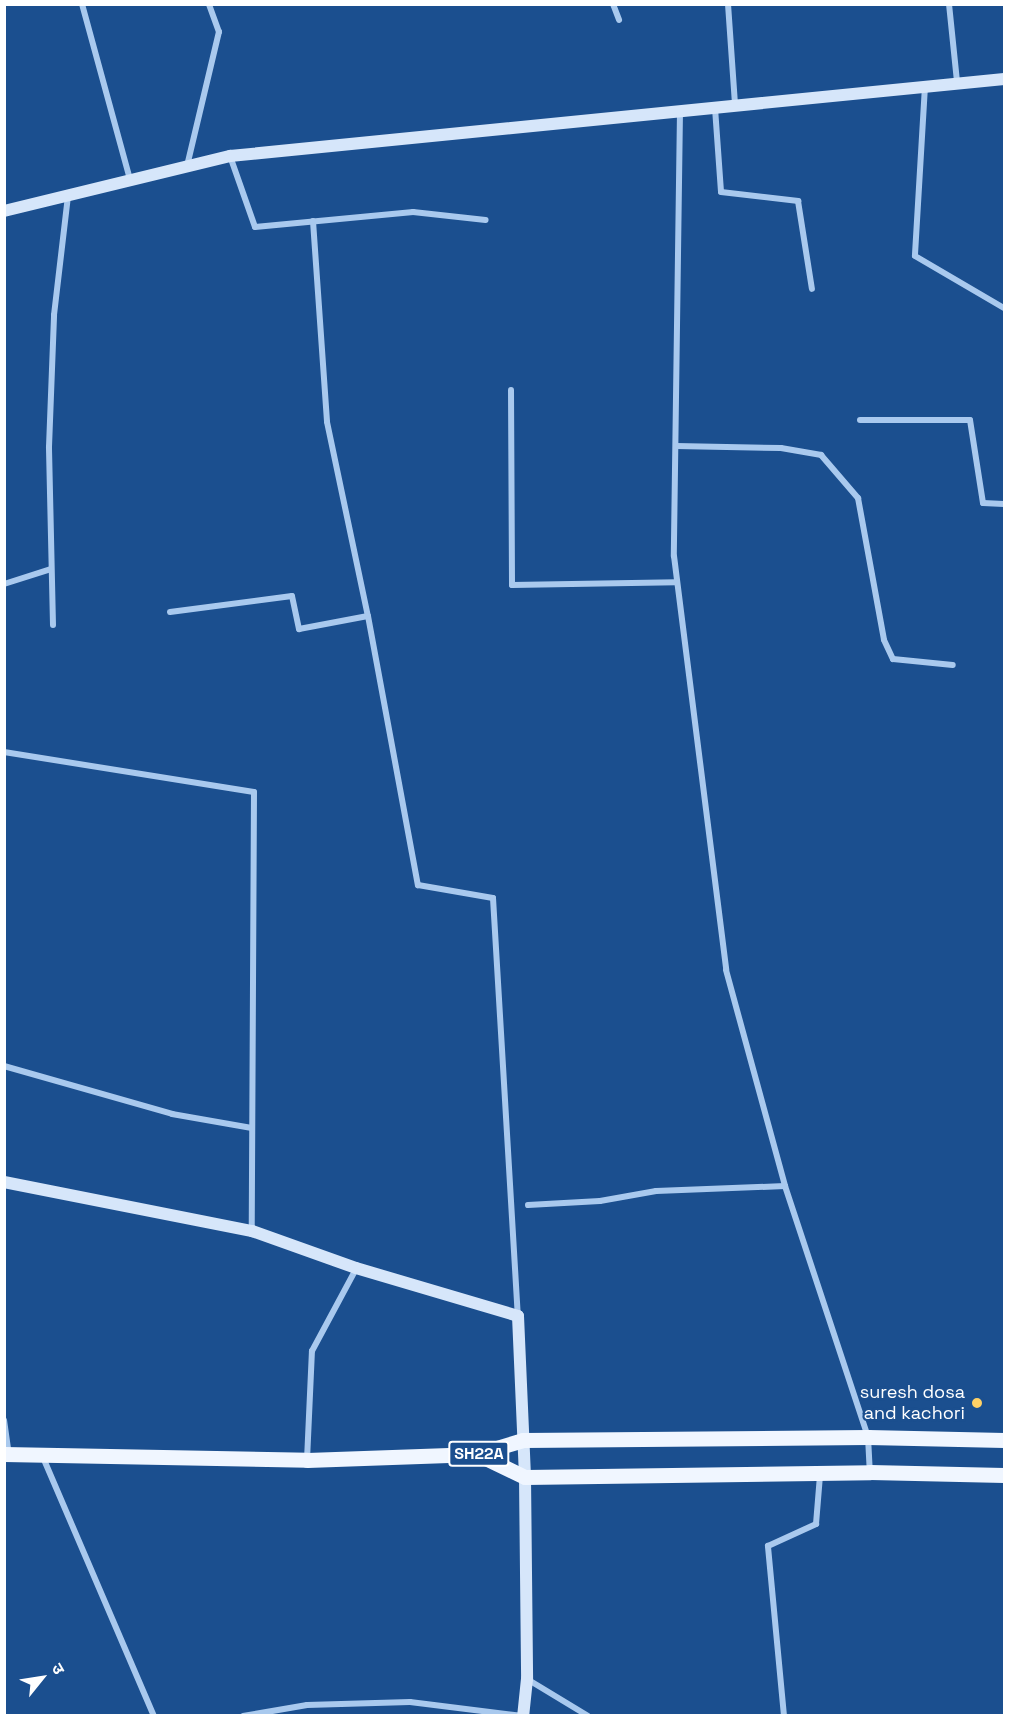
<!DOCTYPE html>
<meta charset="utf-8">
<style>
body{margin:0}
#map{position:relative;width:1009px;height:1720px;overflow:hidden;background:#1b4f8f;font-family:"Space Grotesk","Noto Sans Devanagari",sans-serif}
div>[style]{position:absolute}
.street>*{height:6px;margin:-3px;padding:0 3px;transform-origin:3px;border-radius:3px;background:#a9c9ee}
.secondary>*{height:12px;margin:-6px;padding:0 6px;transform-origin:6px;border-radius:6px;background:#d6e6fa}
.primary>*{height:15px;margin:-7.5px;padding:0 7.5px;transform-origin:7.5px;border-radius:7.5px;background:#f0f6ff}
.dots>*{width:16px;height:16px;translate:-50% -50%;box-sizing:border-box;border:3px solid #1b4f8f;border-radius:50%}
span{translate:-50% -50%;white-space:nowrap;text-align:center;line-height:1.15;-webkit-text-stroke:4.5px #1b4f8f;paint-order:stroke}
.shield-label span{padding:2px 4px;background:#1b4f8f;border:2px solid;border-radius:4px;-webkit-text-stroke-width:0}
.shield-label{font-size:16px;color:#fff;font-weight:700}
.poi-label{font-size:18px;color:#fff}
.right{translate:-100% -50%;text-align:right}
.frame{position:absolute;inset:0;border:6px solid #fff;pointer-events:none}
.north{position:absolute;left:12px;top:1648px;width:60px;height:60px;-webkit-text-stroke:4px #1b4f8f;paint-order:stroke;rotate:60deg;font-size:16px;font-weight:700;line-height:24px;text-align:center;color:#fff}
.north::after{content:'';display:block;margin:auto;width:21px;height:27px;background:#fff;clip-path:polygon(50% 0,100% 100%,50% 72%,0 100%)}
</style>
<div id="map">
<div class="street">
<i style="left:82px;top:4px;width:182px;rotate:74.7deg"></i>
<i style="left:613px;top:4px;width:17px;rotate:69deg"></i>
<i style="left:728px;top:4px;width:101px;rotate:86deg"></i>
<i style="left:949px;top:4px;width:78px;rotate:84.1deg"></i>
<i style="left:925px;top:86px;width:170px;rotate:93.4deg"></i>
<i style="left:915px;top:256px;width:103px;rotate:30.3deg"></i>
<i style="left:715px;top:108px;width:84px;rotate:85.9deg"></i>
<i style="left:721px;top:192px;width:78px;rotate:6.7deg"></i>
<i style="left:798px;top:201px;width:89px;rotate:81deg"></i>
<i style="left:680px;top:111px;width:445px;rotate:90.8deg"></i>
<i style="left:674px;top:556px;width:417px;rotate:82.8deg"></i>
<i style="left:726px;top:970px;width:224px;rotate:74.7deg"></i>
<i style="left:785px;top:1186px;width:264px;rotate:71.7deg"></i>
<i style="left:868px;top:1437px;width:34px;rotate:87deg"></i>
<i style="left:230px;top:156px;width:75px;rotate:70.6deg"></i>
<i style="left:255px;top:227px;width:159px;rotate:-5.4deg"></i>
<i style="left:413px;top:212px;width:73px;rotate:6.3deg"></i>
<i style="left:187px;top:166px;width:138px;rotate:-76.6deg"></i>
<i style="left:219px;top:32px;width:30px;rotate:-110deg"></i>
<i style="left:313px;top:221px;width:201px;rotate:86deg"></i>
<i style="left:327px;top:422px;width:198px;rotate:78.1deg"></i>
<i style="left:511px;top:390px;width:195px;rotate:89.7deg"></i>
<i style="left:512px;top:585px;width:164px;rotate:-1deg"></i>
<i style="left:860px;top:420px;width:110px"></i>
<i style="left:970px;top:420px;width:84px;rotate:81.1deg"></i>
<i style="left:983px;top:503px;width:21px;rotate:3deg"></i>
<i style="left:676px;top:446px;width:105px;rotate:1.1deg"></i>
<i style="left:781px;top:448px;width:41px;rotate:9.9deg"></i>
<i style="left:821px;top:455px;width:57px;rotate:49.3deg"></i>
<i style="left:858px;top:498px;width:144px;rotate:79.6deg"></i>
<i style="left:884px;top:640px;width:21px;rotate:65deg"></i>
<i style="left:893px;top:659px;width:60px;rotate:5.7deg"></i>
<i style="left:4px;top:584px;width:49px;rotate:-17.7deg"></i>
<i style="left:170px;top:612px;width:123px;rotate:-7.5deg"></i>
<i style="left:292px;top:596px;width:34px;rotate:78deg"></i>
<i style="left:299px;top:629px;width:70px;rotate:-10.7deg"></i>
<i style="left:368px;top:616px;width:274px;rotate:79.5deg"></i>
<i style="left:418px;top:885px;width:76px;rotate:9.8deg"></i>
<i style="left:493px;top:898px;width:418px;rotate:86.6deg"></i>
<i style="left:53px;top:625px;width:178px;rotate:-91.3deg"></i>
<i style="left:49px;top:447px;width:132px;rotate:-87.8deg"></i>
<i style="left:54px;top:315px;width:120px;rotate:-83.3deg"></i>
<i style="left:4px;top:752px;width:253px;rotate:9.1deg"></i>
<i style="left:254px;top:792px;width:439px;rotate:90.3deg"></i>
<i style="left:4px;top:1066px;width:175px;rotate:15.9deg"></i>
<i style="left:172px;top:1114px;width:81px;rotate:9.9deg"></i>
<i style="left:528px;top:1205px;width:72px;rotate:-3.2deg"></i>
<i style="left:600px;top:1201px;width:57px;rotate:-10.1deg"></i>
<i style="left:656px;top:1191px;width:129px;rotate:-2.2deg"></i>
<i style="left:4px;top:1420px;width:34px;rotate:82deg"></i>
<i style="left:42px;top:1455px;width:284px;rotate:66.8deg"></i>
<i style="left:307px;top:1460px;width:109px;rotate:-87.4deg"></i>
<i style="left:312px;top:1351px;width:93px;rotate:-61.8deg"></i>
<i style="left:527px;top:1679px;width:71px;rotate:31.2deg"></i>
<i style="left:243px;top:1716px;width:65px;rotate:-9.8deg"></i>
<i style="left:307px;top:1705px;width:103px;rotate:-1.7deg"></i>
<i style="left:410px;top:1702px;width:114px;rotate:7.1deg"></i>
<i style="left:784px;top:1716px;width:171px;rotate:-95.4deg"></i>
<i style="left:768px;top:1546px;width:53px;rotate:-24.6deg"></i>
<i style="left:816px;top:1524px;width:49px;rotate:-85.3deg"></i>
</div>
<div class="secondary">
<i style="left:4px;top:211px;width:233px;rotate:-13.7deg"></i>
<i style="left:230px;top:156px;width:778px;rotate:-5.68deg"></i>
<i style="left:4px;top:1182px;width:253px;rotate:11.2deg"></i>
<i style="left:252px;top:1231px;width:110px;rotate:19.6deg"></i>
<i style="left:356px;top:1268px;width:169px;rotate:16.5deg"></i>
<i style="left:518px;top:1316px;width:161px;rotate:87.5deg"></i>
<i style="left:525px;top:1477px;width:202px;rotate:89.4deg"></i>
<i style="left:527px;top:1679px;width:37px;rotate:96deg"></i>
</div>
<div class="primary">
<i style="left:1004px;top:1440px;width:136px;rotate:-178.7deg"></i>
<i style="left:868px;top:1437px;width:345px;rotate:179.5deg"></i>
<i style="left:523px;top:1440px;width:48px;rotate:163.1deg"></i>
<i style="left:477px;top:1454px;width:53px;rotate:25.6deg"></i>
<i style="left:525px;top:1477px;width:345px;rotate:-0.8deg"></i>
<i style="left:870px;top:1472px;width:134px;rotate:1.3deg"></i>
<i style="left:4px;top:1454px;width:303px;rotate:1.1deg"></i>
<i style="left:307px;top:1460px;width:170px;rotate:-2deg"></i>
</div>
<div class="dots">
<i style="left:977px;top:1403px;background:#ffd166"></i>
</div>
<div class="shield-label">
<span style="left:479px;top:1454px">SH22A</span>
</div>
<div class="poi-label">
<span class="right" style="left:965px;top:1403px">suresh dosa<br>and kachori</span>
</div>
<div class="frame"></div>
<div class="north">उ</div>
</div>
